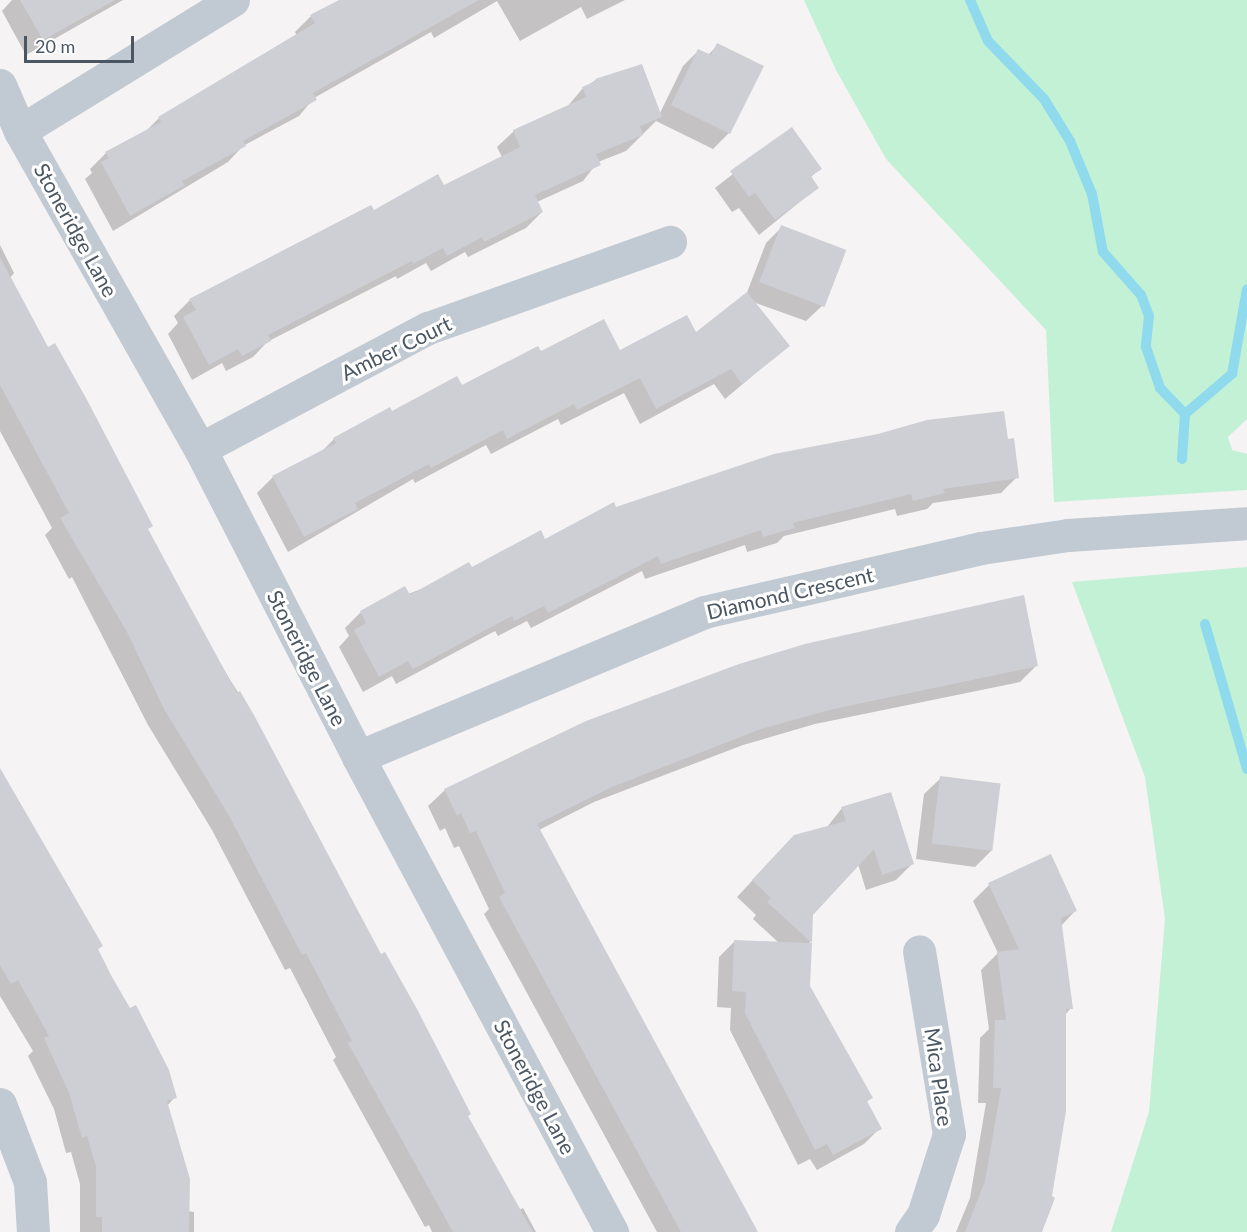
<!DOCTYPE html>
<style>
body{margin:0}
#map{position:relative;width:1247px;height:1232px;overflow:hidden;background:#f5f3f3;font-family:Lato,sans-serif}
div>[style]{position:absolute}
.green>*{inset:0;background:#c3f1d5}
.shadow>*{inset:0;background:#0003}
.stream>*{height:10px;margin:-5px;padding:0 5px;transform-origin:5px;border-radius:5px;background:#90daee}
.building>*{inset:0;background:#cdcfd5;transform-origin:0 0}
.street>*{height:33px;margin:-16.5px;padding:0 16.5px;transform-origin:16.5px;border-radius:16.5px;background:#c1cad2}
span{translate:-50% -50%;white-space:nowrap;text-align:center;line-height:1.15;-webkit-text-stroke:6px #fff;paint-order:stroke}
.street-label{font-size:21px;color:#4a5661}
.scale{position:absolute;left:24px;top:36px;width:110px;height:27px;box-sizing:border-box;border:3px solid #4a5661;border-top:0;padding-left:8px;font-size:18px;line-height:21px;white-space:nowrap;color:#4a5661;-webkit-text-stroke:4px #fff;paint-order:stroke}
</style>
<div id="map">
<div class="green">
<i style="clip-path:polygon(804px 0,1247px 0,1247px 419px,1228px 437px,1232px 450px,1247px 454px,1247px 490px,1054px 502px,1046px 330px,886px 159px,836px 70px)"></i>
<i style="clip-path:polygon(1247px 567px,1247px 1232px,1111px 1232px,1149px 1112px,1165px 919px,1145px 777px,1072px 582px)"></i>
</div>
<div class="shadow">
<i style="clip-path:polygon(12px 0,123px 0,26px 55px,2px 11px)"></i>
<i style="clip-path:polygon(341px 0,625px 0,587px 19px,581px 7px,520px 41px,497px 1px,434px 38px,431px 32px,314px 98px,299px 116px,243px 146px,228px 162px,113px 231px,85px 179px,92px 173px,90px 169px,106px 153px,145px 132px,159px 118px,297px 36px,295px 32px,311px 16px)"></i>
<i style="clip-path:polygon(718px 45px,729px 133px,713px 149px,656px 121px,626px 151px,598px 162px,583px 181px,537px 202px,542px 212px,526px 228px,468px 257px,465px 252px,431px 271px,426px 263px,397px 279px,396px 276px,267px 342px,253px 357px,226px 371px,222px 363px,192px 380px,168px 334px,178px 323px,174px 316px,190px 300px,373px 212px,444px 187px,502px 157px,497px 147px,514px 131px,567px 107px,583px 88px,596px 80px,641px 66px,659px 115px,683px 66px,699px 50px,708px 55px)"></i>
<i style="clip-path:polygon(791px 129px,820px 168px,810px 178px,817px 188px,759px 235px,739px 208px,732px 212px,715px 188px)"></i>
<i style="clip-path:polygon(782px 227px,823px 305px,806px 321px,753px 302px,788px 346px,725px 399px,714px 384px,640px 424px,624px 393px,561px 425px,558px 419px,491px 454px,486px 445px,415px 483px,413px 479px,288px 552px,257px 493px,273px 477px,320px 453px,334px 439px,540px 353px,620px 352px,695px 335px,746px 295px,766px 243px)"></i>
<i style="clip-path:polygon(0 245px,14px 273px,10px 278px,214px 654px,254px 718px,467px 1117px,519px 1210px,523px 1208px,536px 1232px,432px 1232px,429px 1225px,425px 1227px,333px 1060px,336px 1057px,290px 968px,285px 970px,212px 830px,148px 725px,72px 577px,69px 579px,45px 535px,52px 528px,0 431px)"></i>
<i style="clip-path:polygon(1007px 440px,1017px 477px,1001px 493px,933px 503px,927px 509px,897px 516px,895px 509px,784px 536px,777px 543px,747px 552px,745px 545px,645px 579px,642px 571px,531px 628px,527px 621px,498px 636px,495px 631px,396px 684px,392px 676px,363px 692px,339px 647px,349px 636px,345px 628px,361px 612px,545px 542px,616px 509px)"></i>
<i style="clip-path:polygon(1036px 666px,1020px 682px,815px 724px,743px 745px,594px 802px,539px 830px,756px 1232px,657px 1232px,484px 914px,489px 909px,459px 846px,454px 848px,445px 828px,440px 831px,428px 806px,445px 790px)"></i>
<i style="clip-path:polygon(0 777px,175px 1097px,167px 1106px,187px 1211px,194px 1212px,194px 1232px,80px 1232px,80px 1184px,71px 1152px,66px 1153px,54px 1109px,28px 1056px,33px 1051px,0 996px)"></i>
<i style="clip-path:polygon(941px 778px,991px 851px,975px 867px,916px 859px,924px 794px)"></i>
<i style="clip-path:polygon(842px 808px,912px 864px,896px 880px,866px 890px,858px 864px,811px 914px,808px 986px,871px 1097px,866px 1103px,880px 1128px,864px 1144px,817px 1170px,810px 1159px,798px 1165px,730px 1030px,731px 1008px,717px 1007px,719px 957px,735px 941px,779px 943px,753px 919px,756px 915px,737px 897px,778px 853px,827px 827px)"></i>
<i style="clip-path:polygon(989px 885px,1076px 910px,1061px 926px,1071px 1008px,1065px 1015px,1040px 1232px,956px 1232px,970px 1198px,986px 1103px,978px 1103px,980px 1038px,989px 1029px,981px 970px,998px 953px,973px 901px)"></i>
</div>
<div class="stream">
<i style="left:970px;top:0;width:45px;rotate:66.3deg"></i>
<i style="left:988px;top:41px;width:81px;rotate:46deg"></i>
<i style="left:1044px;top:99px;width:49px;rotate:58.2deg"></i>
<i style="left:1070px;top:141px;width:57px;rotate:67.5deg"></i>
<i style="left:1092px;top:194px;width:59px;rotate:79.3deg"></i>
<i style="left:1103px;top:252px;width:57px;rotate:48.5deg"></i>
<i style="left:1141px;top:295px;width:22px;rotate:69deg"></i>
<i style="left:1149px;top:316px;width:31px;rotate:96deg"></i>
<i style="left:1146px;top:347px;width:43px;rotate:71.1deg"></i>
<i style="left:1160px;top:388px;width:36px;rotate:46deg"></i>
<i style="left:1182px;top:459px;width:45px;rotate:-86.2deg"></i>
<i style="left:1185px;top:414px;width:62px;rotate:-40.4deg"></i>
<i style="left:1232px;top:374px;width:86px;rotate:-80deg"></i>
<i style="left:1205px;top:624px;width:151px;rotate:73.8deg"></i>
</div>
<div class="building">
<i style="clip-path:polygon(20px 0,115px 0,43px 40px)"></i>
<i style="clip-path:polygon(339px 0,479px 0,313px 93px,317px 100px,243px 141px,246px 146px,182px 181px,185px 185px,130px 216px,101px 162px,109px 158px,105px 152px,161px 122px,158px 117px,315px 23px,310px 15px)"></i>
<i style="clip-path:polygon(717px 43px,764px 66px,730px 134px,671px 105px,698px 49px,711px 55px)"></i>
<i style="clip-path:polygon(642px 64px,662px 117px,640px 126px,643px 135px,596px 154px,601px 165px,535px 195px,543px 212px,484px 242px,482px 237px,447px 256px,443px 248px,413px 264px,412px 261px,268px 335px,271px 341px,242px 356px,238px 349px,209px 365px,183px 317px,196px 310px,189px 299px,371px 205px,374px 210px,438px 174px,444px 185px,520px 147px,513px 130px,586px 97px,582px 87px,597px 81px,595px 79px)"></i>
<i style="clip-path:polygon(792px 127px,822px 169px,811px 176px,819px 188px,775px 220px,755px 193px,749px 197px,730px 171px)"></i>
<i style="left:781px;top:225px;width:70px;height:61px;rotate:21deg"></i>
<i style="clip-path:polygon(0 257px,48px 347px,55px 343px,86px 398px,153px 526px,148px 529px,182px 592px,237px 693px,240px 691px,255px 717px,381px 954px,385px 952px,417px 1009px,471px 1114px,468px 1116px,533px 1232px,453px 1232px,348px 1043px,352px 1041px,306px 953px,302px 955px,228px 814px,164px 709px,127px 632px,60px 518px,69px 513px,0 385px)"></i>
<i style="clip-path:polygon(747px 292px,790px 346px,742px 384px,731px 369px,656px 409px,640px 378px,577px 410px,574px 404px,507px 439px,503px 430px,431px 468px,429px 464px,355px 503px,358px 509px,304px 537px,272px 476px,336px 443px,333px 438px,390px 407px,392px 411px,457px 376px,462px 385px,538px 346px,541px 351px,604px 319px,620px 350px,687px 315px,696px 332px)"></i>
<i style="clip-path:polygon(1004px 411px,1008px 439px,1014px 438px,1019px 478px,943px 489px,945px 493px,913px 501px,911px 494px,793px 523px,795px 528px,763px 537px,761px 530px,661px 564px,658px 556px,548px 613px,544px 606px,514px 621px,512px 616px,413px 669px,408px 661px,379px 677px,354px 630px,366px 623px,360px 611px,405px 586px,410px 595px,469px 562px,472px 567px,541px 530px,545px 539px,614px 502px,616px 507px,774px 454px,878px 434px,927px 420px)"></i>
<i style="clip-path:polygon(1024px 595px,1038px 666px,833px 709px,761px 729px,612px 787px,537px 824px,758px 1232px,681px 1232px,499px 897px,505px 893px,476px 831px,470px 833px,461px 813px,457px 816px,444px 789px,586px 721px,739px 664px,805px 644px)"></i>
<i style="clip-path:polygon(0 768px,103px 946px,98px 949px,112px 977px,130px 1008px,136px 1005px,169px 1070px,177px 1098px,167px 1101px,190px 1179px,189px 1232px,102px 1232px,102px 1217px,96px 1217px,96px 1167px,87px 1136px,82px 1138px,69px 1093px,44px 1038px,49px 1036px,18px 980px,11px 984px,0 965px)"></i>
<i style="left:940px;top:776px;width:61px;height:68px;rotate:7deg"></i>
<i style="clip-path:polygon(891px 792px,914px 864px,882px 875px,874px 849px,813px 915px,812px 943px,767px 902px,771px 898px,752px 880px,794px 835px,846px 821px,841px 807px)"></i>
<i style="clip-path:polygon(1051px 854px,1077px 911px,1061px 918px,1073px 1009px,1066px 1009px,1066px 1111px,1052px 1196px,1055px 1198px,1042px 1232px,965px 1232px,985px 1181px,1001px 1088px,993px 1088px,995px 1020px,1006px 1020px,997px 952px,1019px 949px,988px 883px)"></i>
<i style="clip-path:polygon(734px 940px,812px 943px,810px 986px,873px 1098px,867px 1101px,882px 1129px,833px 1155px,827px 1144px,815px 1150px,745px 1013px,746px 992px,732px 991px)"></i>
</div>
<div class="street">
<i style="left:0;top:85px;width:50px;rotate:66.5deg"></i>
<i style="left:20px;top:131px;width:365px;rotate:60.5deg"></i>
<i style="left:200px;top:449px;width:346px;rotate:62.8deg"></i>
<i style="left:358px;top:757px;width:539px;rotate:61.86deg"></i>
<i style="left:20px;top:131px;width:250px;rotate:-31.6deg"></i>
<i style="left:200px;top:449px;width:258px;rotate:-28deg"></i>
<i style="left:428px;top:328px;width:257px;rotate:-19.6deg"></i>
<i style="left:358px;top:757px;width:375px;rotate:-22.7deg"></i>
<i style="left:704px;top:612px;width:284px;rotate:-13deg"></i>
<i style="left:981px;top:548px;width:88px;rotate:-8.5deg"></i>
<i style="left:1068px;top:535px;width:179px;rotate:-3.8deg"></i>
<i style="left:0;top:1104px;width:84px;rotate:69deg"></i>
<i style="left:30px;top:1182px;width:50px;rotate:86.6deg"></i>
<i style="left:911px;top:1232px;width:21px;rotate:-55deg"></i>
<i style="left:923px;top:1215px;width:85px;rotate:-72.2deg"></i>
<i style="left:949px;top:1134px;width:185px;rotate:-99.3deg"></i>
</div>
<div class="street-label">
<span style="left:76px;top:230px;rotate:61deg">Stoneridge Lane</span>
<span style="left:396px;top:348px;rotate:-26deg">Amber Court</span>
<span style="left:790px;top:593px;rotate:-13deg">Diamond Crescent</span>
<span style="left:307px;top:658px;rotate:63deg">Stoneridge Lane</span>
<span style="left:939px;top:1077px;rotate:82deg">Mica Place</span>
<span style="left:535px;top:1087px;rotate:62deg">Stoneridge Lane</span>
</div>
<div class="scale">20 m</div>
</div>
